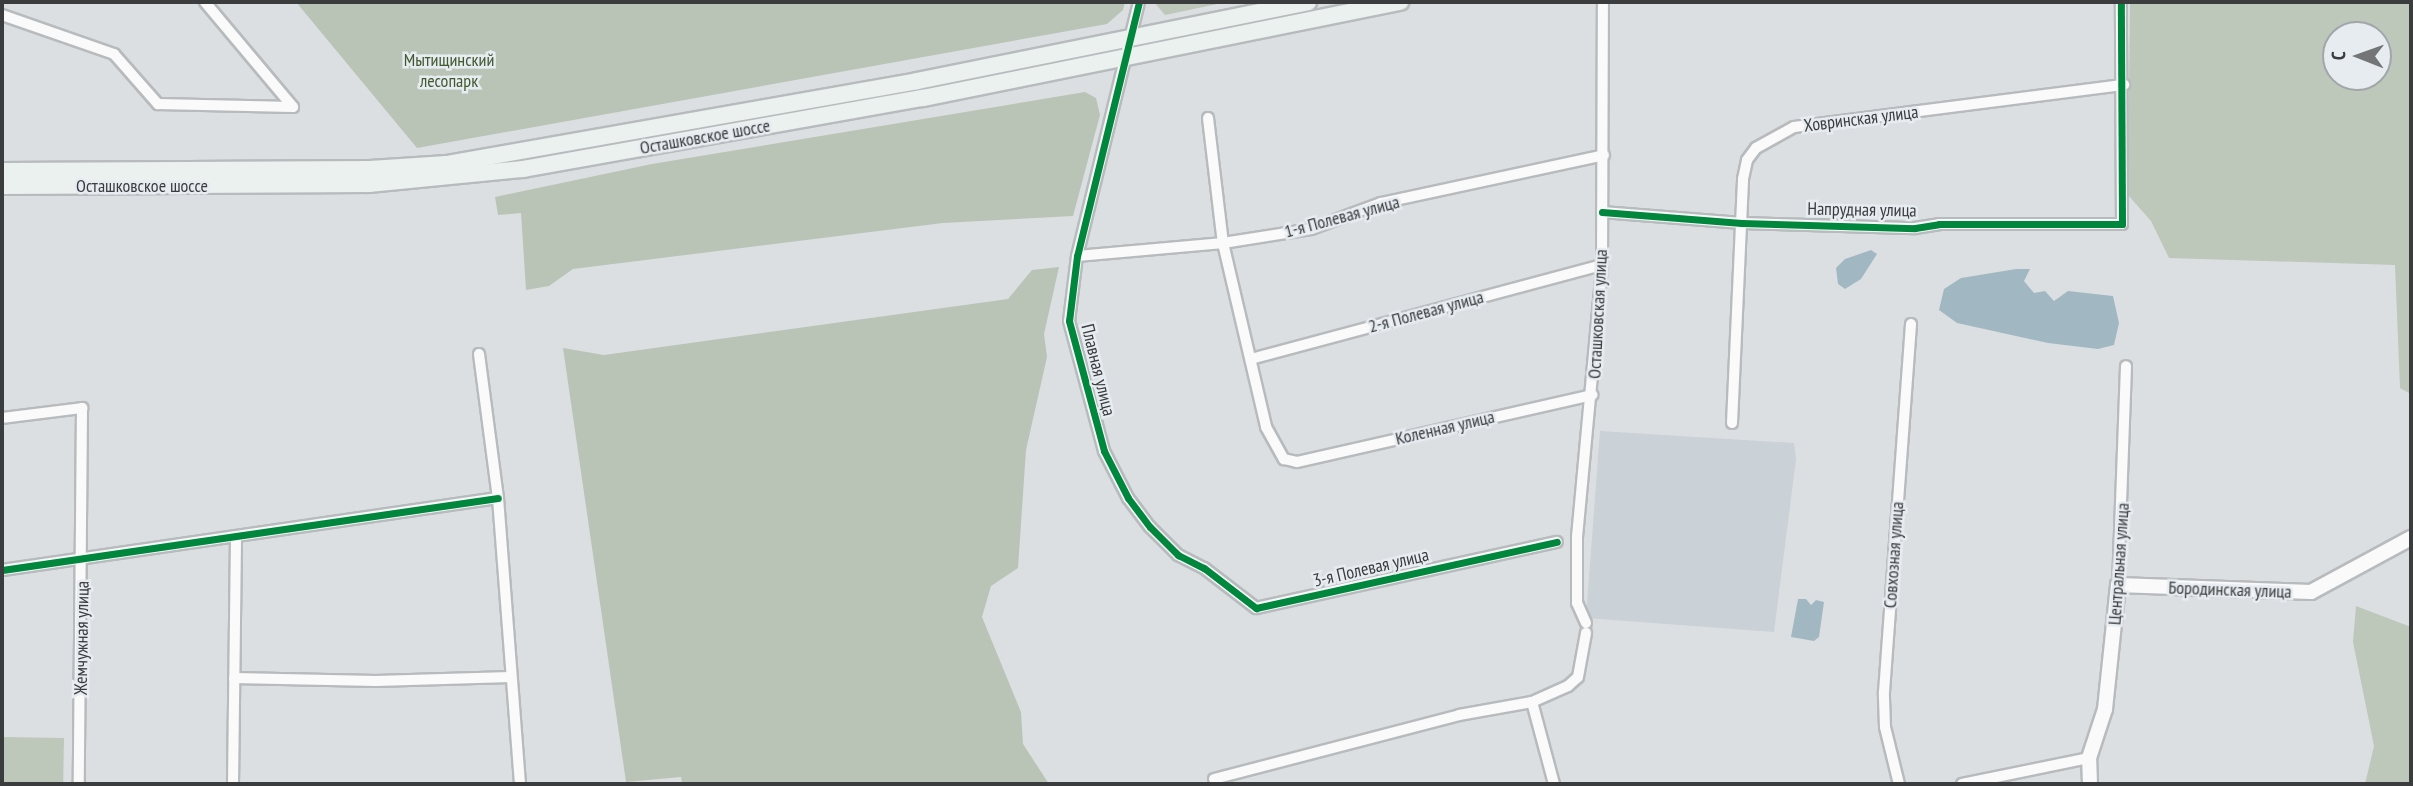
<!DOCTYPE html>
<meta charset="utf-8">
<style>
body{margin:0}
#map{position:relative;width:2413px;height:786px;overflow:hidden;background:#dcdfe2;font-family:"PT Sans Narrow",sans-serif}
div>[style]{position:absolute}
.built>*{inset:0;background:#cad1d7}
.green>*{inset:0;background:#bdc7ba;transform-origin:0 0}
.forest>*{inset:0;background:#b9c4b7}
.water>*{inset:0;background:#a1b8c3}
.roads{filter:drop-shadow(2px 0 #b8bbbd) drop-shadow(-2px 0 #b8bbbd) drop-shadow(0 2px #b8bbbd) drop-shadow(0 -2px #b8bbbd)}
.minor>*{height:10px;margin:-5px;padding:0 5px;transform-origin:5px;border-radius:5px;background:#fafafb}
.tertiary>*{height:14px;margin:-7px;padding:0 7px;transform-origin:7px;border-radius:7px;background:#fafafb}
.secondary>*{height:16px;margin:-8px;padding:0 8px;transform-origin:8px;border-radius:8px;background:#ebf1ef}
.cycleway>*{height:7px;margin:-3.5px;padding:0 3.5px;transform-origin:3.5px;border-radius:3.5px;background:#00873e}
span{translate:-50% -50%;white-space:nowrap;text-align:center;line-height:1.15;-webkit-text-stroke:5px #e7ecf1;paint-order:stroke}
.park-label{font-size:18px;color:#40592f}
.street-label{font-size:18px;color:#3a3c3d}
.frame{position:absolute;inset:0;border:4px solid #3a3c3d;pointer-events:none}
.north{position:absolute;left:2322px;top:21px;width:70px;height:70px;box-sizing:border-box;background:#e7ecf1;border:2px solid #a2a6a9;border-radius:50%;rotate:271deg;font-size:19px;font-weight:700;line-height:28px;text-align:center;color:#3a3c3d}
.north::after{content:'';display:block;margin:auto;width:24px;height:32px;background:#737577;clip-path:polygon(50% 0,100% 100%,50% 72%,0 100%)}
</style>
<div id="map">
<div class="built">
<i style="clip-path:polygon(1600px 431px,1794px 443px,1796px 459px,1774px 632px,1586px 618px)"></i>
</div>
<div class="green">
<i style="clip-path:polygon(1154px 2px,1227px 2px,1165px 15px)"></i>
<i style="clip-path:polygon(evenodd,2130px 2px,2411px 2px,2411px 394px,2400px 388px,2395px 265px,2169px 258px,2151px 221px,2128px 195px,2130px 2px,2336px 35px,2378px 35px,2378px 77px,2336px 77px,2336px 35px)"></i>
<i style="clip-path:polygon(2356px 606px,2411px 627px,2411px 784px,2365px 784px,2374px 746px,2353px 642px)"></i>
<i style="left:2px;top:737px;width:62px;height:45px;rotate:1deg"></i>
</div>
<div class="forest">
<i style="clip-path:polygon(296px 2px,1125px 2px,1123px 10px,1107px 24px,417px 148px)"></i>
<i style="clip-path:polygon(1085px 92px,1096px 98px,1100px 115px,1073px 216px,943px 223px,573px 269px,549px 286px,526px 290px,521px 213px,498px 215px,495px 197px,652px 164px)"></i>
<i style="clip-path:polygon(1059px 267px,1044px 334px,1047px 357px,1026px 450px,1018px 568px,991px 586px,982px 617px,1021px 712px,1023px 744px,1049px 784px,682px 784px,681px 777px,626px 782px,563px 348px,604px 355px,1008px 299px,1032px 270px)"></i>
</div>
<div class="water">
<i style="clip-path:polygon(1871px 250px,1877px 254px,1861px 279px,1845px 289px,1838px 284px,1836px 268px,1845px 259px)"></i>
<i style="clip-path:polygon(2016px 269px,2030px 269px,2024px 281px,2034px 293px,2045px 291px,2054px 301px,2068px 291px,2113px 296px,2119px 323px,2114px 345px,2098px 349px,2048px 343px,1957px 323px,1939px 310px,1944px 289px,1961px 278px)"></i>
<i style="clip-path:polygon(1798px 599px,1806px 599px,1811px 605px,1816px 600px,1824px 602px,1819px 637px,1814px 641px,1791px 637px)"></i>
</div>
<div class="roads">
<div class="minor">
<i style="left:1139px;top:2px;width:261px;rotate:103.7deg"></i>
<i style="left:1077px;top:256px;width:65px;rotate:97deg"></i>
<i style="left:1069px;top:321px;width:135px;rotate:74.9deg"></i>
<i style="left:1104px;top:451px;width:53px;rotate:62.9deg"></i>
<i style="left:1128px;top:498px;width:36px;rotate:53deg"></i>
<i style="left:1150px;top:527px;width:40px;rotate:45deg"></i>
<i style="left:1178px;top:555px;width:29px;rotate:27deg"></i>
<i style="left:1204px;top:568px;width:66px;rotate:37.6deg"></i>
<i style="left:1256px;top:608px;width:308px;rotate:-12.4deg"></i>
<i style="left:2px;top:15px;width:119px;rotate:19.2deg"></i>
<i style="left:114px;top:54px;width:67px;rotate:48.7deg"></i>
<i style="left:158px;top:104px;width:135px;rotate:1.3deg"></i>
<i style="left:293px;top:107px;width:137px;rotate:-130deg"></i>
<i style="left:1208px;top:118px;width:126px;rotate:83.2deg"></i>
<i style="left:1223px;top:243px;width:189px;rotate:76.8deg"></i>
<i style="left:1266px;top:427px;width:37px;rotate:61deg"></i>
<i style="left:1284px;top:459px;width:13px;rotate:13deg"></i>
<i style="left:1297px;top:462px;width:303px;rotate:-12.8deg"></i>
<i style="left:1602px;top:212px;width:140px;rotate:4.5deg"></i>
<i style="left:1742px;top:223px;width:173px;rotate:1.7deg"></i>
<i style="left:1915px;top:228px;width:24px;rotate:-9deg"></i>
<i style="left:1939px;top:224px;width:183px"></i>
<i style="left:2122px;top:224px;width:222px;rotate:-90.3deg"></i>
<i style="left:1077px;top:256px;width:147px;rotate:-5.1deg"></i>
<i style="left:1223px;top:243px;width:89px;rotate:-9deg"></i>
<i style="left:1311px;top:229px;width:75px;rotate:-20.4deg"></i>
<i style="left:1381px;top:203px;width:228px;rotate:-12.1deg"></i>
<i style="left:479px;top:354px;width:145px;rotate:82.5deg"></i>
<i style="left:498px;top:498px;width:287px;rotate:85.6deg"></i>
<i style="left:1251px;top:359px;width:363px;rotate:-15deg"></i>
<i style="left:2px;top:418px;width:81px;rotate:-7.1deg"></i>
<i style="left:82px;top:408px;width:376px;rotate:90.5deg"></i>
<i style="left:1732px;top:423px;width:244px;rotate:-87.4deg"></i>
<i style="left:1743px;top:179px;width:19px;rotate:-78deg"></i>
<i style="left:1747px;top:160px;width:15px;rotate:-53deg"></i>
<i style="left:1756px;top:148px;width:43px;rotate:-28.9deg"></i>
<i style="left:1794px;top:127px;width:333px;rotate:-7.3deg"></i>
<i style="left:2px;top:570px;width:501px;rotate:-8.26deg"></i>
<i style="left:2118px;top:585px;width:219px;rotate:-87.9deg"></i>
<i style="left:1586px;top:623px;width:22px;rotate:-114deg"></i>
<i style="left:1577px;top:603px;width:66px;rotate:-90deg"></i>
<i style="left:1577px;top:537px;width:273px;rotate:-84.7deg"></i>
<i style="left:1602px;top:265px;width:263px;rotate:-89.8deg"></i>
<i style="left:234px;top:678px;width:142px;rotate:1.2deg"></i>
<i style="left:376px;top:681px;width:135px;rotate:-1.7deg"></i>
<i style="left:1214px;top:779px;width:253px;rotate:-14.6deg"></i>
<i style="left:1459px;top:715px;width:74px;rotate:-10.1deg"></i>
<i style="left:233px;top:784px;width:248px;rotate:-89.3deg"></i>
<i style="left:1554px;top:784px;width:85px;rotate:-105deg"></i>
<i style="left:1532px;top:702px;width:39px;rotate:-24deg"></i>
<i style="left:1568px;top:686px;width:13px;rotate:-42deg"></i>
<i style="left:1578px;top:677px;width:45px;rotate:-79.7deg"></i>
<i style="left:1899px;top:784px;width:59px;rotate:-103.8deg"></i>
<i style="left:1885px;top:727px;width:35px;rotate:-92deg"></i>
<i style="left:1884px;top:692px;width:369px;rotate:-85.8deg"></i>
<i style="left:1962px;top:784px;width:130px;rotate:-11.6deg"></i>
</div>
<div class="tertiary">
<i style="left:2090px;top:784px;width:26px;rotate:-92deg"></i>
<i style="left:2089px;top:758px;width:52px;rotate:-71.9deg"></i>
<i style="left:2105px;top:709px;width:125px;rotate:-84deg"></i>
<i style="left:2118px;top:585px;width:193px;rotate:2.1deg"></i>
<i style="left:2311px;top:592px;width:114px;rotate:-28.4deg"></i>
</div>
<div class="secondary">
<i style="left:2px;top:171px;width:368px;rotate:-0.3deg"></i>
<i style="left:370px;top:169px;width:77px;rotate:-3.7deg"></i>
<i style="left:447px;top:164px;width:477px;rotate:-10deg"></i>
<i style="left:917px;top:81px;width:399px;rotate:-11.4deg"></i>
<i style="left:2px;top:186px;width:367px;rotate:-0.3deg"></i>
<i style="left:369px;top:184px;width:155px;rotate:-5.6deg"></i>
<i style="left:523px;top:169px;width:406px;rotate:-10.1deg"></i>
<i style="left:923px;top:98px;width:487px;rotate:-11.4deg"></i>
</div>
</div>
<div class="cycleway">
<i style="left:1139px;top:2px;width:261px;rotate:103.7deg"></i>
<i style="left:1077px;top:256px;width:65px;rotate:97deg"></i>
<i style="left:1069px;top:321px;width:135px;rotate:74.9deg"></i>
<i style="left:1104px;top:451px;width:53px;rotate:62.9deg"></i>
<i style="left:1128px;top:498px;width:36px;rotate:53deg"></i>
<i style="left:1150px;top:527px;width:40px;rotate:45deg"></i>
<i style="left:1178px;top:555px;width:29px;rotate:27deg"></i>
<i style="left:1204px;top:568px;width:66px;rotate:37.6deg"></i>
<i style="left:1256px;top:608px;width:308px;rotate:-12.4deg"></i>
<i style="left:1602px;top:212px;width:140px;rotate:4.5deg"></i>
<i style="left:1742px;top:223px;width:173px;rotate:1.7deg"></i>
<i style="left:1915px;top:228px;width:24px;rotate:-9deg"></i>
<i style="left:1939px;top:224px;width:183px"></i>
<i style="left:2122px;top:224px;width:222px;rotate:-90.3deg"></i>
<i style="left:2px;top:570px;width:501px;rotate:-8.26deg"></i>
</div>
<div class="park-label">
<span style="left:449px;top:71px">Мытищинский<br>лесопарк</span>
</div>
<div class="street-label">
<span style="left:1861px;top:119px;rotate:-7deg">Ховринская улица</span>
<span style="left:705px;top:137px;rotate:-10deg">Осташковское шоссе</span>
<span style="left:142px;top:186px">Осташковское шоссе</span>
<span style="left:1862px;top:210px;rotate:1deg">Напрудная улица</span>
<span style="left:1342px;top:217px;rotate:-15deg">1-я Полевая улица</span>
<span style="left:1426px;top:312px;rotate:-15deg">2-я Полевая улица</span>
<span style="left:1598px;top:314px;rotate:-87deg">Осташковская улица</span>
<span style="left:1098px;top:370px;rotate:76deg">Плавная улица</span>
<span style="left:1445px;top:428px;rotate:-13deg">Коленная улица</span>
<span style="left:1894px;top:555px;rotate:-86deg">Совхозная улица</span>
<span style="left:2119px;top:564px;rotate:-86deg">Центральная улица</span>
<span style="left:1371px;top:568px;rotate:-13deg">3-я Полевая улица</span>
<span style="left:2230px;top:590px;rotate:2deg">Бородинская улица</span>
<span style="left:82px;top:638px;rotate:-89deg">Жемчужная улица</span>
</div>
<div class="frame"></div>
<div class="north">С</div>
</div>
